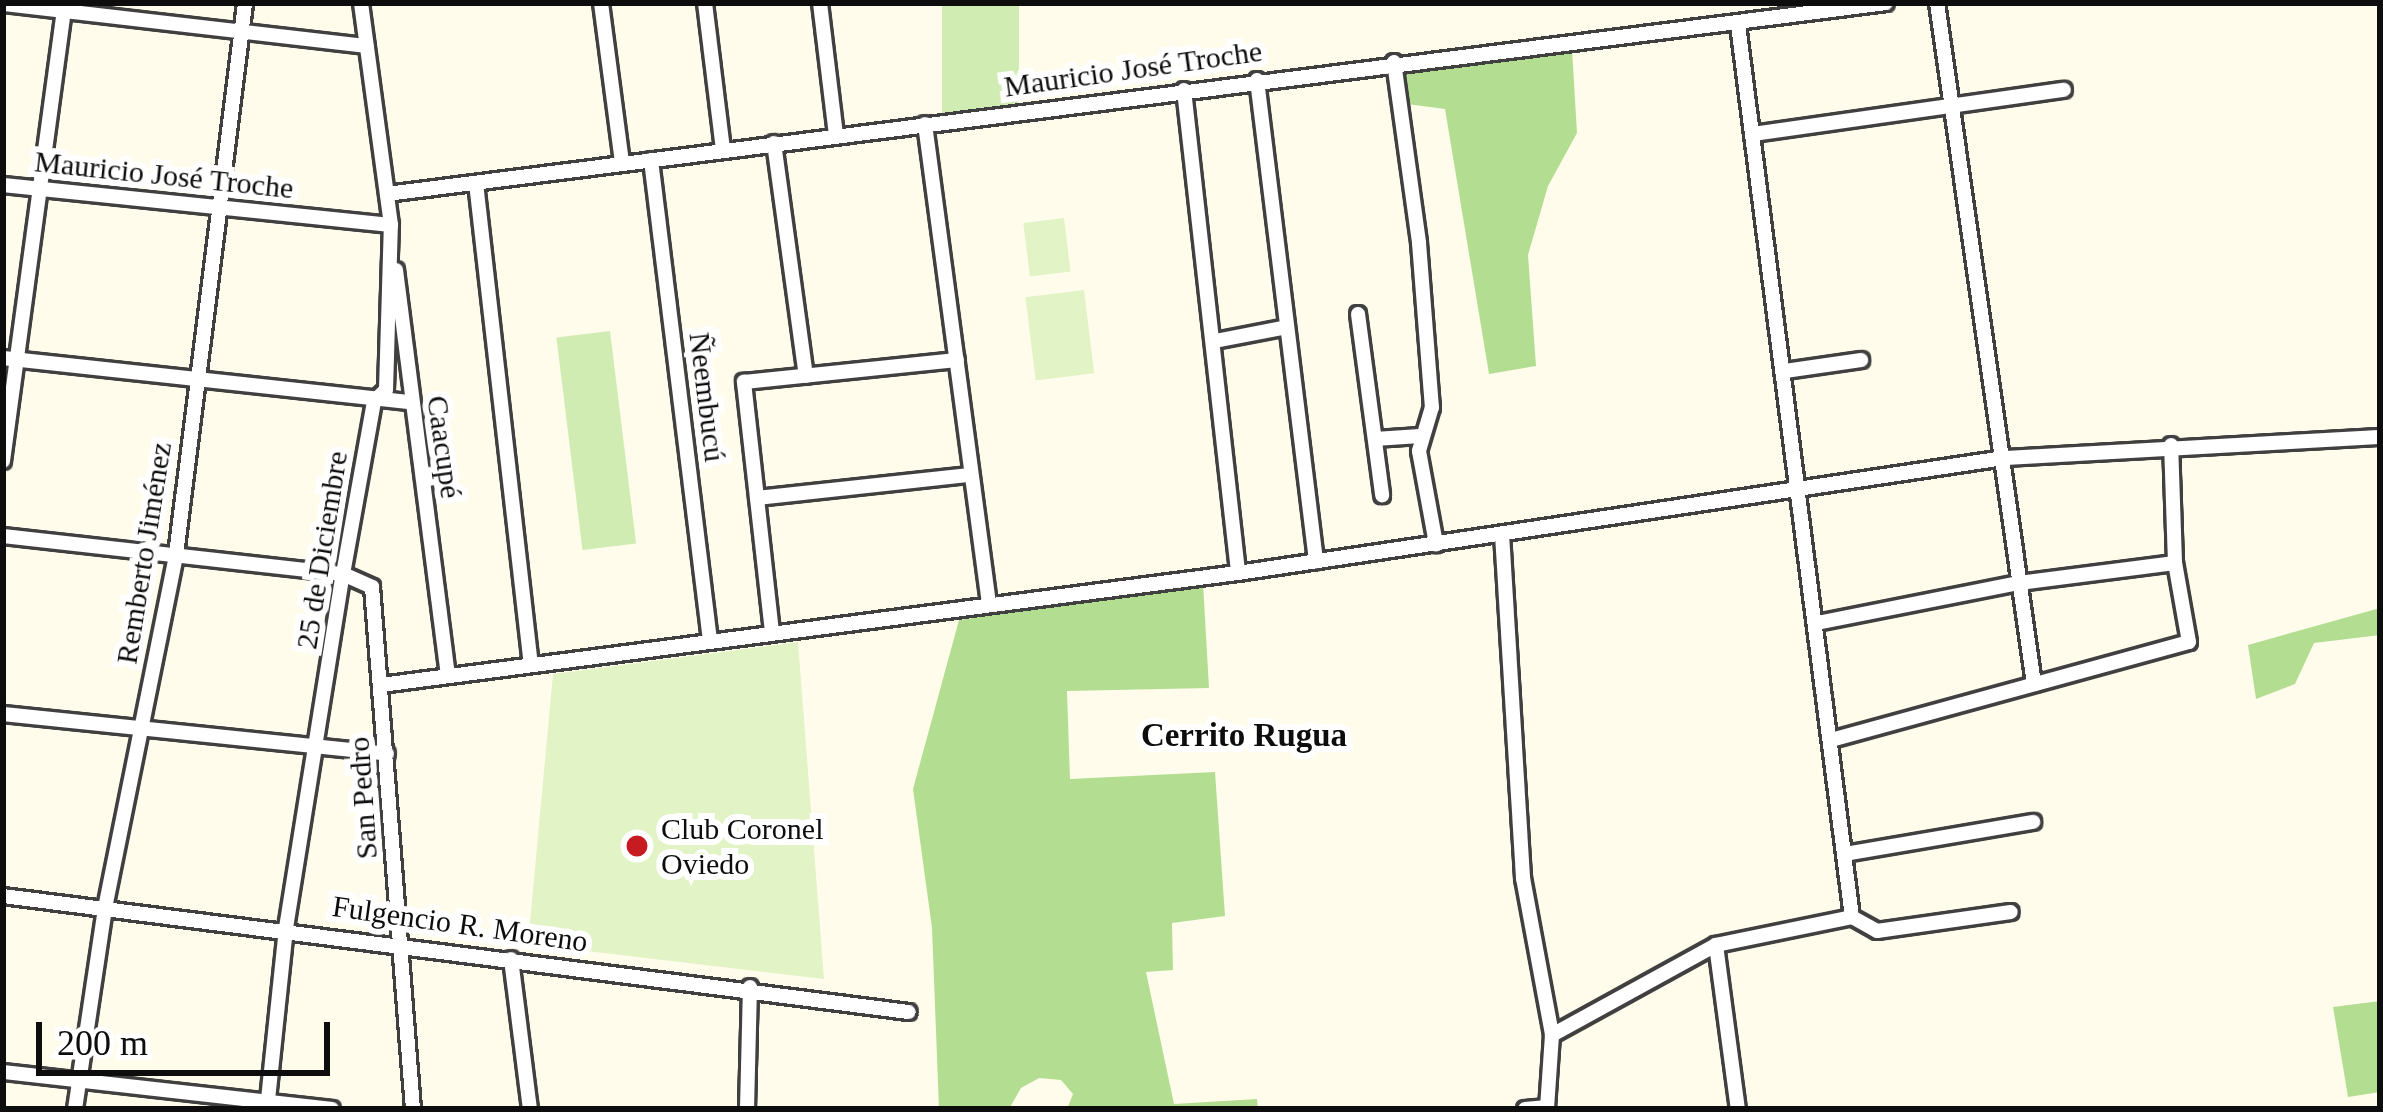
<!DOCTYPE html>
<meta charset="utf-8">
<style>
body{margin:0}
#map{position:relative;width:2383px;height:1112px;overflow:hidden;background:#fffcec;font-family:Georgia,serif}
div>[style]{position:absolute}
.green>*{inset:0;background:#d0ecb3;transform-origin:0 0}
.forest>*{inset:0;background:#b3de91}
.pitch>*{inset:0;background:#e2f3c6;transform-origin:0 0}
.roads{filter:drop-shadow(3px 0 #404040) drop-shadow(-3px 0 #404040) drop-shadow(0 3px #404040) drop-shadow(0 -3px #404040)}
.minor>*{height:14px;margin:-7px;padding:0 7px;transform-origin:7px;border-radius:7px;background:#fff}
.dots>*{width:33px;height:33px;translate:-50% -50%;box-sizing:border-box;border:6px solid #fff;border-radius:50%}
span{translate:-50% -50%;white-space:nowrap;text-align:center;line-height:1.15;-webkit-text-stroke:12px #fff;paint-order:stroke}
.street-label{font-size:30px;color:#0d0d0d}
.poi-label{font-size:30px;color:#0d0d0d}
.left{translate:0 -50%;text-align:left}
.neighbourhood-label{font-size:33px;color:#0d0d0d;font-weight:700}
.frame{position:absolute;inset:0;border:6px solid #0d0d0d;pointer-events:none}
.scale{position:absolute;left:36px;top:1022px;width:294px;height:54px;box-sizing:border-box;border:6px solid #0d0d0d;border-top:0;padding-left:15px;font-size:36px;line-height:42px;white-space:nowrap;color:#0d0d0d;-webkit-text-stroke:9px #fff;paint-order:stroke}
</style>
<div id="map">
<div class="green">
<i style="left:942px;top:3px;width:77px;height:114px"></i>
<i style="left:610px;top:331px;width:214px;height:54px;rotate:83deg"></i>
</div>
<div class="forest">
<i style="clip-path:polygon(1572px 49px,1577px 133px,1548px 186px,1528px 255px,1536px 366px,1489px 374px,1445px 109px,1407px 104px,1404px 67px)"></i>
<i style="clip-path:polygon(1203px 583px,1209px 688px,1067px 691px,1070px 779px,1215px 772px,1225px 916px,1172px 923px,1173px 970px,1146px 972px,1174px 1104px,1257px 1099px,1258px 1109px,1067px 1109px,1073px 1094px,1061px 1080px,1039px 1078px,1021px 1088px,1009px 1109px,939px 1109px,932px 928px,913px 789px,959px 620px)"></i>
<i style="clip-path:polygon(2380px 608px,2380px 635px,2314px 643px,2295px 684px,2256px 699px,2248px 645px)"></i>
<i style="clip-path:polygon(2380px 1001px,2380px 1092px,2348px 1097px,2333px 1007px)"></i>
</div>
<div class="pitch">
<i style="left:1064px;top:218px;width:54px;height:41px;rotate:83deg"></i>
<i style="left:1084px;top:290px;width:84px;height:59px;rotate:83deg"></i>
<i style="clip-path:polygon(798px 642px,824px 979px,528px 944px,553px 674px)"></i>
</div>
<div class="roads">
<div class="minor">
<i style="left:601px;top:3px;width:161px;rotate:82.5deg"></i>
<i style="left:705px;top:3px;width:148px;rotate:83deg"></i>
<i style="left:820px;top:3px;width:133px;rotate:83.1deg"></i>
<i style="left:1937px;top:3px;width:688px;rotate:81.89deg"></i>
<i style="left:3px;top:4px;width:366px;rotate:6.6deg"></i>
<i style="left:1394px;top:62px;width:183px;rotate:82.1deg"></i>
<i style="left:1419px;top:243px;width:165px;rotate:85.5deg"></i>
<i style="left:1432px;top:407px;width:46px;rotate:106.5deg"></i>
<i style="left:1419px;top:451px;width:95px;rotate:79.6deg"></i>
<i style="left:1257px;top:80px;width:485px;rotate:83deg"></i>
<i style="left:1184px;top:90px;width:486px;rotate:83.6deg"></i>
<i style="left:925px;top:124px;width:485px;rotate:82.4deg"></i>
<i style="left:1753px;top:134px;width:314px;rotate:-8.1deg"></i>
<i style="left:774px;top:143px;width:235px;rotate:82.2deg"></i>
<i style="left:651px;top:160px;width:485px;rotate:83deg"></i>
<i style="left:476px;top:183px;width:485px;rotate:83.5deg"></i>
<i style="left:3px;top:185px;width:390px;rotate:5.9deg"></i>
<i style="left:387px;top:194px;width:1511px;rotate:-7.26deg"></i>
<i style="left:396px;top:270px;width:409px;rotate:82.7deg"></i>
<i style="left:1358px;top:314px;width:183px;rotate:82.4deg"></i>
<i style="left:1215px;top:341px;width:73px;rotate:-11deg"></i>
<i style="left:3px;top:358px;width:410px;rotate:6.2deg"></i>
<i style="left:1785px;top:371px;width:77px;rotate:-8.2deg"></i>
<i style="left:1375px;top:439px;width:45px;rotate:-3.8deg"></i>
<i style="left:3px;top:461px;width:462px;rotate:-82.3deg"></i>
<i style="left:757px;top:498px;width:214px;rotate:-6.2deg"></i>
<i style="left:1502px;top:534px;width:345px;rotate:86.5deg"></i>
<i style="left:1523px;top:878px;width:160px;rotate:79.5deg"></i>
<i style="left:1552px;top:1035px;width:74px;rotate:93.9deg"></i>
<i style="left:3px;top:536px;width:342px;rotate:6.4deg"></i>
<i style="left:343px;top:574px;width:32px;rotate:24deg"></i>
<i style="left:372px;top:587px;width:524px;rotate:85.51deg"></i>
<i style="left:1817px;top:623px;width:206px;rotate:-11.2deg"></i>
<i style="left:2019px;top:583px;width:157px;rotate:-7.3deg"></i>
<i style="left:772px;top:632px;width:252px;rotate:-96.4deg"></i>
<i style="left:744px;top:382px;width:214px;rotate:-5.9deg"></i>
<i style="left:381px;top:685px;width:864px;rotate:-7.45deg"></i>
<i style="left:1238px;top:573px;width:775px;rotate:-8.54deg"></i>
<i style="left:2004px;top:458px;width:377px;rotate:-3.2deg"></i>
<i style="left:3px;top:714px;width:386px;rotate:5.9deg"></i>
<i style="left:1831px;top:740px;width:371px;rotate:-15.3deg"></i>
<i style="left:2189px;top:642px;width:80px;rotate:-100deg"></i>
<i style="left:2175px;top:563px;width:118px;rotate:-91.9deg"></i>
<i style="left:1845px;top:854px;width:191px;rotate:-9.7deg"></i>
<i style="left:3px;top:896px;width:913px;rotate:7.3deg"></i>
<i style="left:1852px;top:917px;width:29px;rotate:29deg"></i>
<i style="left:1877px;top:931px;width:135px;rotate:-8.1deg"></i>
<i style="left:1716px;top:945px;width:165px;rotate:82.4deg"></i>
<i style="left:511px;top:959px;width:151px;rotate:82.8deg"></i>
<i style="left:1552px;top:1035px;width:187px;rotate:-28.8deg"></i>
<i style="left:1716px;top:945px;width:139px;rotate:-11.6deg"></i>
<i style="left:1852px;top:917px;width:899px;rotate:-97.28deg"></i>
<i style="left:3px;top:1072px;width:331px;rotate:6.4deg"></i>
<i style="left:75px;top:1109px;width:203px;rotate:-81.5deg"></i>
<i style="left:105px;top:908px;width:360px;rotate:-78.6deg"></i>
<i style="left:176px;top:555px;width:556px;rotate:-82.87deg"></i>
<i style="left:267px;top:1109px;width:182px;rotate:-84deg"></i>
<i style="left:286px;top:928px;width:359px;rotate:-80.9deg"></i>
<i style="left:343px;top:574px;width:176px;rotate:-79.8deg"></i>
<i style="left:374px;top:401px;width:16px;rotate:-43deg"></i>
<i style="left:386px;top:390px;width:165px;rotate:-88.3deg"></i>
<i style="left:391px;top:225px;width:224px;rotate:-97.7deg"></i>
<i style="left:747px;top:1109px;width:122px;rotate:-88.6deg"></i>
<i style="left:1525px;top:1109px;width:22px;rotate:-5deg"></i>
</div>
</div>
<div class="dots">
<i style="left:637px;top:846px;background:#c61b20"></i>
</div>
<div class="street-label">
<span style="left:1133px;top:69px;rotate:-8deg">Mauricio José Troche</span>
<span style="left:164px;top:175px;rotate:6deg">Mauricio José Troche</span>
<span style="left:707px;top:397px;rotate:83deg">Ñeembucú</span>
<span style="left:444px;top:447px;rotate:82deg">Caacupé</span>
<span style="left:322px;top:550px;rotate:-81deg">25 de Diciembre</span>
<span style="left:144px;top:553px;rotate:-81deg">Remberto Jiménez</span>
<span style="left:363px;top:798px;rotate:-94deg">San Pedro</span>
<span style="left:460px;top:924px;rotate:8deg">Fulgencio R. Moreno</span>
</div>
<div class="poi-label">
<span class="left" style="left:661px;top:846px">Club Coronel<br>Oviedo</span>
</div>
<div class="neighbourhood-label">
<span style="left:1244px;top:736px">Cerrito Rugua</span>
</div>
<div class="frame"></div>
<div class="scale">200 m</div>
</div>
